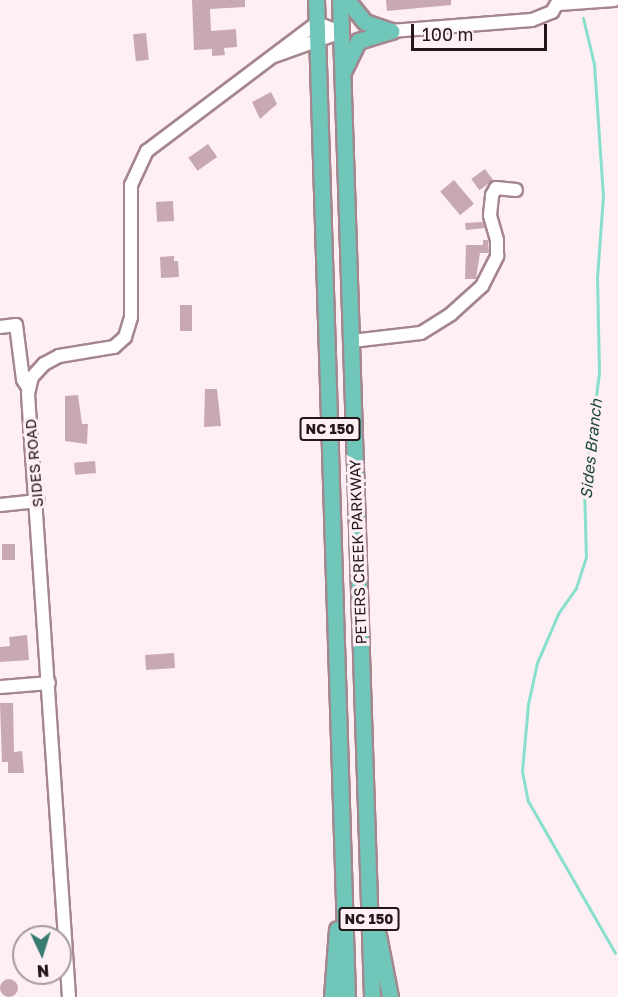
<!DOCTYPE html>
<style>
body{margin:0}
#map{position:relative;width:618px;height:997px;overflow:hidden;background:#fdeff3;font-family:"Golos Text",sans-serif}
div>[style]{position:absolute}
.stream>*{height:3px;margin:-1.5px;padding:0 1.5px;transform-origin:1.5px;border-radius:1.5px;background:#87dfcc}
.building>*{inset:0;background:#c9a9b1;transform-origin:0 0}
.round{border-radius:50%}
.roads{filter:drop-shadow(2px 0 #a5868e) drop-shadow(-2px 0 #a5868e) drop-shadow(0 2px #a5868e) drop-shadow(0 -2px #a5868e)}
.minor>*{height:12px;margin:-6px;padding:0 6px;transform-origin:6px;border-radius:6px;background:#fff}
.major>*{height:15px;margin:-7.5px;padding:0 7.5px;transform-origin:7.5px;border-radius:7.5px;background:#6fc6b9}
span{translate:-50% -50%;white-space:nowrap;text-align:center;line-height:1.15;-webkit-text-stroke:6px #fdeff3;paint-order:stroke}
.shield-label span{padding:2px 4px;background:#fdeff3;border:2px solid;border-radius:4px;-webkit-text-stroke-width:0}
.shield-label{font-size:14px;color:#23171a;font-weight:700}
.street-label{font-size:15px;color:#23171a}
.water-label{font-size:16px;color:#1d463e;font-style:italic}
.north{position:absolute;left:12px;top:925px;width:60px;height:60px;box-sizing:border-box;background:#fdeff3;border:2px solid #a6999c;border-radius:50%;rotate:176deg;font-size:16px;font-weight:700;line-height:24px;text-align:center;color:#23171a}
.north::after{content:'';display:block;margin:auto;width:21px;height:27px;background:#387c6f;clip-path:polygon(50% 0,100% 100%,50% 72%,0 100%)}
.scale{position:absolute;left:411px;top:24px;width:136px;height:27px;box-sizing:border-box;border:3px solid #23171a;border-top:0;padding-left:8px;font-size:18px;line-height:21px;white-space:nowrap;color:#23171a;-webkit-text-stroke:4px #fdeff3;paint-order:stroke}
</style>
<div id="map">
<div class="stream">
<i style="left:583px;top:18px;width:47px;rotate:76.6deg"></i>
<i style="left:594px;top:64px;width:132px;rotate:86.1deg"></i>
<i style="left:603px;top:196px;width:81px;rotate:94.2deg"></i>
<i style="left:597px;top:277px;width:96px;rotate:88.8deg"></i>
<i style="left:599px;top:373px;width:115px;rotate:97.5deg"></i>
<i style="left:584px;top:487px;width:70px;rotate:88.4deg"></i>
<i style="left:586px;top:557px;width:33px;rotate:108deg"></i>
<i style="left:576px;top:588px;width:32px;rotate:125deg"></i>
<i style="left:558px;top:614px;width:53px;rotate:113.2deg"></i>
<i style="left:537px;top:663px;width:42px;rotate:102.4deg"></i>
<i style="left:528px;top:704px;width:67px;rotate:95.1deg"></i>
<i style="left:522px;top:771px;width:31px;rotate:79deg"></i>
<i style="left:528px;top:801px;width:175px;rotate:60.2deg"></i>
</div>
<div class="building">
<i style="clip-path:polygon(192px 0,245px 0,245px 7px,210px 9px,211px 31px,236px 29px,237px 47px,224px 48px,225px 55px,212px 56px,212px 49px,194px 50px)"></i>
<i style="clip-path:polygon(386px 0,451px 0,451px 5px,387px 11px)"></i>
<i style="left:146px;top:33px;width:27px;height:13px;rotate:84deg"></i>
<i style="clip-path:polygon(271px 92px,277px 104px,260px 119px,252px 102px)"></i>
<i style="left:208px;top:144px;width:16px;height:24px;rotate:55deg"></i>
<i style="left:485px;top:169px;width:14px;height:17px;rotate:54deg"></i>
<i style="left:454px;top:180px;width:31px;height:18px;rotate:50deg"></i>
<i style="left:173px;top:201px;width:20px;height:17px;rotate:87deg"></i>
<i style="clip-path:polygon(483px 222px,485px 228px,466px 230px,465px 223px)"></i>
<i style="clip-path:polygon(483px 240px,488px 240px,489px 253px,480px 253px,476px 279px,465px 279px,466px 245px,483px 245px)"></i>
<i style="clip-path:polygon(174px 256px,174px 261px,178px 261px,179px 277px,161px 278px,160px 257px)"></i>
<i style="left:180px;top:305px;width:12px;height:26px"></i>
<i style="clip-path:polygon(205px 389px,217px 389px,221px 426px,204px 427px)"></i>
<i style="clip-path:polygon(78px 395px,82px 424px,88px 424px,87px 444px,65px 441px,65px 396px)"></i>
<i style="left:95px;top:461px;width:12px;height:21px;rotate:85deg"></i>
<i style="left:2px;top:544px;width:13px;height:16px"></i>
<i style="clip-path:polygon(27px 635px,29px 660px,0 662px,0 647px,10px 646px,9px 637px)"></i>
<i style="left:174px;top:653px;width:15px;height:29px;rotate:86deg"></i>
<i style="clip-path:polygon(0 703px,13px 703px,14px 752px,22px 751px,24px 773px,8px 773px,8px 762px,2px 762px)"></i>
<i class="round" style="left:0;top:979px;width:18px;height:18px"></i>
</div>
<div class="roads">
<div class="minor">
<i style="left:559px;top:4px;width:55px;rotate:-4.2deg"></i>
<i style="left:391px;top:31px;width:141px;rotate:-4.5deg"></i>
<i style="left:532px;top:20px;width:22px;rotate:-22deg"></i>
<i style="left:552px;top:12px;width:14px;rotate:-60deg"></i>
<i style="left:274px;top:56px;width:71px;rotate:-19.7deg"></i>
<i style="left:0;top:327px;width:16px;rotate:-7deg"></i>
<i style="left:16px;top:325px;width:55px;rotate:82.7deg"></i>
<i style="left:23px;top:380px;width:11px;rotate:56deg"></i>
<i style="left:352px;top:341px;width:69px;rotate:-6.6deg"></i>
<i style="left:421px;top:333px;width:36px;rotate:-32deg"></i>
<i style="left:451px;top:314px;width:42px;rotate:-42.1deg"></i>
<i style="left:482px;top:286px;width:34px;rotate:-63deg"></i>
<i style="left:497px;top:256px;width:16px;rotate:-90deg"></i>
<i style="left:497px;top:240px;width:26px;rotate:-106deg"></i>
<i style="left:490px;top:215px;width:20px;rotate:-84deg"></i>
<i style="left:492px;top:195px;width:8px;rotate:-60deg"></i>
<i style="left:496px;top:188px;width:20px;rotate:6deg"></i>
<i style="left:0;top:505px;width:38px;rotate:-6deg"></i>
<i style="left:0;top:687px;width:49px;rotate:-4.7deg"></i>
<i style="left:69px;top:997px;width:558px;rotate:-93.9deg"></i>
<i style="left:31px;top:440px;width:47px;rotate:-93.7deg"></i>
<i style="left:28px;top:393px;width:16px;rotate:-76deg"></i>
<i style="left:32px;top:377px;width:18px;rotate:-47deg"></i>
<i style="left:44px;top:364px;width:17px;rotate:-28deg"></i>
<i style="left:59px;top:356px;width:56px;rotate:-9.3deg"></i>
<i style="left:114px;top:347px;width:15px;rotate:-42deg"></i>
<i style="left:125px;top:337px;width:21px;rotate:-73deg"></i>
<i style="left:131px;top:317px;width:132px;rotate:-90deg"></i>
<i style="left:131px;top:185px;width:38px;rotate:-65deg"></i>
<i style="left:147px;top:151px;width:213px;rotate:-37deg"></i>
<i style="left:317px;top:23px;width:26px;rotate:21deg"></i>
</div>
<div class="major">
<i style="left:316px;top:0;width:997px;rotate:88.22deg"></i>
<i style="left:340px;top:0;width:998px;rotate:88.16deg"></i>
<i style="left:347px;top:0;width:28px;rotate:51deg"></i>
<i style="left:365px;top:22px;width:28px;rotate:19deg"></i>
<i style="left:343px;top:72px;width:34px;rotate:-64deg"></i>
<i style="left:358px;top:41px;width:34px;rotate:-17deg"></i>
<i style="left:378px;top:935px;width:63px;rotate:79deg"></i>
<i style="left:332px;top:997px;width:68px;rotate:-85.8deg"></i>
</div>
</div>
<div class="shield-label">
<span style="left:330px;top:429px">NC 150</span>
<span style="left:369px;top:919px">NC 150</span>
</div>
<div class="street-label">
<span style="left:34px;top:463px;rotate:-95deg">SIDES ROAD</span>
<span style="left:358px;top:552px;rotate:-92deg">PETERS CREEK PARKWAY</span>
</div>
<div class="water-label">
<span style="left:591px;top:449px;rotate:-84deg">Sides Branch</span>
</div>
<div class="north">N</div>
<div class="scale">100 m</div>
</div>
